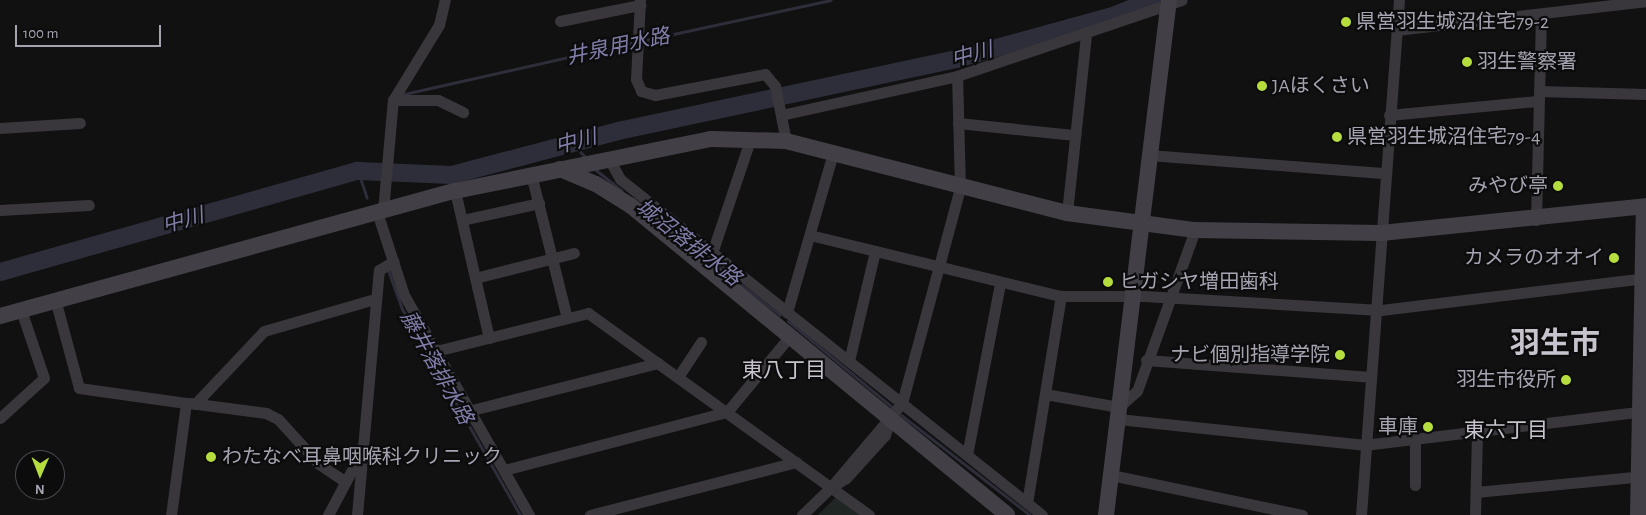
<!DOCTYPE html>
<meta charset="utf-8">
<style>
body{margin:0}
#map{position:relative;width:1646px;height:515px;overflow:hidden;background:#111112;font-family:"Alegreya Sans","Noto Sans JP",sans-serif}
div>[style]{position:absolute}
.green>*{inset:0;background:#202624}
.stream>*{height:3px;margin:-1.5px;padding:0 1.5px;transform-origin:1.5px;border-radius:1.5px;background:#2e2e3b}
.river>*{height:18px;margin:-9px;padding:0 9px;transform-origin:9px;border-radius:9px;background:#2e2e3b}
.street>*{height:11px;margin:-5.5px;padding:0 5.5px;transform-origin:5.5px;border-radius:5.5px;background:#39373b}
.secondary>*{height:16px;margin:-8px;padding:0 8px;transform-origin:8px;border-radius:8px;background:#424046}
.dots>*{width:14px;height:14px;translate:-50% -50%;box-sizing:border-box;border:2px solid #0c0c0d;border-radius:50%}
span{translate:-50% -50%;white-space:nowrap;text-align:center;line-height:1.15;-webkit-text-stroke:4.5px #0c0c0d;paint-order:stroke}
.poi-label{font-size:20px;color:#a7a4b1}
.left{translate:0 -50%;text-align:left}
.right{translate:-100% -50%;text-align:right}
.water-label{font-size:21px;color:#807ea9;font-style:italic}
.neighbourhood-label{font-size:21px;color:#c7c4ce}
.town-label{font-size:30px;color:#c7c4ce;font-weight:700}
.north{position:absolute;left:15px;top:450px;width:50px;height:50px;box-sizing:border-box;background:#0c0c0d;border:1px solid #4a494f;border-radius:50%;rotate:181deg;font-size:14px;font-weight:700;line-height:20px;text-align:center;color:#a7a4b1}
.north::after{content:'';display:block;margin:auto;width:18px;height:22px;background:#b5dd3e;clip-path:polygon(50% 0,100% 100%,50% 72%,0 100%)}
.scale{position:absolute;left:15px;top:25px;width:146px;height:22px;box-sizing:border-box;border:2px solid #a7a4b1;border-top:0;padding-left:6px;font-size:15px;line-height:18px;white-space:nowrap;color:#a7a4b1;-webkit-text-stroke:4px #0c0c0d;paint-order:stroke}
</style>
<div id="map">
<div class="green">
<i style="clip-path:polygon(836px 497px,860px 515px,818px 515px)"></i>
</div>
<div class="stream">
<i style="left:641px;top:41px;width:194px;rotate:-12.2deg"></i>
<i style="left:404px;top:94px;width:237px;rotate:-12.7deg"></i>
<i style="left:572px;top:143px;width:19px;rotate:47deg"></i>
<i style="left:596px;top:170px;width:33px;rotate:39deg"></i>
<i style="left:358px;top:171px;width:28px;rotate:72deg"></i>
<i style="left:708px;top:259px;width:91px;rotate:37.9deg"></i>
<i style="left:388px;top:270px;width:41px;rotate:70.3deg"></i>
<i style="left:402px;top:309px;width:237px;rotate:60.2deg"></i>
<i style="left:788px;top:321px;width:136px;rotate:39.6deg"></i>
<i style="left:901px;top:415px;width:163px;rotate:37.8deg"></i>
</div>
<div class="river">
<i style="left:0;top:272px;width:372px;rotate:-15.8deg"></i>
<i style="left:358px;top:171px;width:94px;rotate:2.4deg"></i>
<i style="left:452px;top:175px;width:172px;rotate:-14.8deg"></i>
<i style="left:618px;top:131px;width:346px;rotate:-12deg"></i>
<i style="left:956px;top:59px;width:160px;rotate:-15.3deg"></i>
<i style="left:1110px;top:17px;width:46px;rotate:-21.6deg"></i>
</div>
<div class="street">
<i style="left:640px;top:0;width:79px;rotate:92.9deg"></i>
<i style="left:636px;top:79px;width:13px;rotate:67deg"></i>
<i style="left:641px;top:91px;width:15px;rotate:16deg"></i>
<i style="left:655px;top:95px;width:112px;rotate:-10.8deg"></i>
<i style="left:765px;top:74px;width:16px;rotate:50deg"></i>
<i style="left:775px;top:86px;width:56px;rotate:78.7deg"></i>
<i style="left:560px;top:21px;width:82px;rotate:-11.3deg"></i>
<i style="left:1396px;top:30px;width:252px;rotate:-6.6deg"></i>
<i style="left:1539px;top:91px;width:107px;rotate:1.6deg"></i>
<i style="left:393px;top:100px;width:45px"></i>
<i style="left:438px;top:100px;width:28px;rotate:26deg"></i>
<i style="left:781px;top:115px;width:180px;rotate:-12.5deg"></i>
<i style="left:1389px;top:115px;width:150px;rotate:-5.4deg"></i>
<i style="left:958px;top:123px;width:118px;rotate:5.9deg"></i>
<i style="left:0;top:128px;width:80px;rotate:-3.6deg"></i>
<i style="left:833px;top:153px;width:166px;rotate:106.1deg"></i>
<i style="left:787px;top:312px;width:307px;rotate:38.5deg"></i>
<i style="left:1149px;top:155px;width:237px;rotate:4.4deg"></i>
<i style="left:609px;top:159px;width:23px;rotate:61deg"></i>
<i style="left:620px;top:179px;width:213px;rotate:38.5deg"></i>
<i style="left:531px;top:174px;width:148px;rotate:76deg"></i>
<i style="left:455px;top:191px;width:151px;rotate:77deg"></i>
<i style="left:0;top:210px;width:89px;rotate:-3.2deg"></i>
<i style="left:383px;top:211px;width:111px;rotate:-84.9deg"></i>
<i style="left:393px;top:100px;width:88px;rotate:-58.5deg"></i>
<i style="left:439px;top:25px;width:26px;rotate:-77deg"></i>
<i style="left:377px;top:212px;width:87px;rotate:72deg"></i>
<i style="left:404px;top:295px;width:253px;rotate:60.4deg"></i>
<i style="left:1067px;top:213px;width:178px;rotate:-83.9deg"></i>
<i style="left:462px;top:220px;width:79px;rotate:-12.4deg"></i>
<i style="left:1536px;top:220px;width:206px;rotate:-88.6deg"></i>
<i style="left:810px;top:235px;width:258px;rotate:13.7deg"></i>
<i style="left:1061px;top:296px;width:83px"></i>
<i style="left:1144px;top:296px;width:237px;rotate:3.4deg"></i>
<i style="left:1381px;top:310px;width:267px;rotate:-6.9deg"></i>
<i style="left:712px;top:253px;width:119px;rotate:-71.4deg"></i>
<i style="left:475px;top:278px;width:102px;rotate:-14.2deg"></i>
<i style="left:55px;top:299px;width:92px;rotate:74.9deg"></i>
<i style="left:79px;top:388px;width:108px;rotate:8deg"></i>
<i style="left:186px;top:403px;width:113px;rotate:97.6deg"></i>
<i style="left:436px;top:351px;width:157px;rotate:-14deg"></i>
<i style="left:588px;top:313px;width:346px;rotate:35.7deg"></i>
<i style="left:1146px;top:360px;width:225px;rotate:4.3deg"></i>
<i style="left:849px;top:361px;width:113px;rotate:-76.7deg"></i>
<i style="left:678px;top:377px;width:42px;rotate:-56.7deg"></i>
<i style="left:1045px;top:394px;width:75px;rotate:10deg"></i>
<i style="left:1119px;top:407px;width:24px;rotate:-42deg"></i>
<i style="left:1137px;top:391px;width:171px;rotate:-70.2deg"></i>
<i style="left:190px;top:403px;width:77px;rotate:7.5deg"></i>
<i style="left:266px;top:413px;width:13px;rotate:27deg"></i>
<i style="left:278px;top:419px;width:61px;rotate:47.7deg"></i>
<i style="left:319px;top:464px;width:32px;rotate:34deg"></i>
<i style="left:195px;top:404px;width:100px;rotate:-46.6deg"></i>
<i style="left:264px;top:331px;width:116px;rotate:-16.1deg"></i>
<i style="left:472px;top:410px;width:192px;rotate:-14.2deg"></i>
<i style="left:0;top:418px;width:59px;rotate:-42.3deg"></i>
<i style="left:44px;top:378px;width:72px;rotate:-108.7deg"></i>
<i style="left:1118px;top:419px;width:247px;rotate:6deg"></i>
<i style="left:1364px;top:445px;width:284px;rotate:-6.9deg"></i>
<i style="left:889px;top:422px;width:14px;rotate:107deg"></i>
<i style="left:885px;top:435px;width:58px;rotate:132.2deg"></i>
<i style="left:846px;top:478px;width:17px;rotate:149deg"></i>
<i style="left:831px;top:487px;width:110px;rotate:-49.8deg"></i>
<i style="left:902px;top:403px;width:223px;rotate:-74.9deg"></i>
<i style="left:960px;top:188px;width:112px;rotate:-91.5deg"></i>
<i style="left:957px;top:76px;width:237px;rotate:-18.7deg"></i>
<i style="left:967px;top:455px;width:174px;rotate:-79.1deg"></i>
<i style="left:504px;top:470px;width:230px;rotate:-14.6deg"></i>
<i style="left:727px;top:412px;width:97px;rotate:-50.4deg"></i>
<i style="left:1111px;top:475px;width:195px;rotate:11.8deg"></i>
<i style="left:1415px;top:485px;width:45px;rotate:-90deg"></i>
<i style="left:1476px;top:492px;width:169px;rotate:-5.4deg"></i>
<i style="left:328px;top:515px;width:70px;rotate:-62deg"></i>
<i style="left:357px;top:515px;width:246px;rotate:-84.9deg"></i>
<i style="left:379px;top:270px;width:17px;rotate:-31deg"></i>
<i style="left:590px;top:515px;width:213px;rotate:-14.4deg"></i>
<i style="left:802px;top:515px;width:40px;rotate:-44deg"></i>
<i style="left:1042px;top:515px;width:19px;rotate:-141deg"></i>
<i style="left:1027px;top:503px;width:210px;rotate:-80.7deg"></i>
<i style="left:1361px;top:515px;width:516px;rotate:-85.78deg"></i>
<i style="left:1475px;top:515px;width:82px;rotate:-88.6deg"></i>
</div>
<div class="secondary">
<i style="left:560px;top:169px;width:39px;rotate:23deg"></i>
<i style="left:596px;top:184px;width:40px;rotate:32deg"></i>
<i style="left:630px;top:205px;width:488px;rotate:39.4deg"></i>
<i style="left:0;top:316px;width:472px;rotate:-15.4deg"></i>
<i style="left:455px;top:191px;width:261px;rotate:-11.5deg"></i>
<i style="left:711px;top:139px;width:75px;rotate:1.5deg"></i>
<i style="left:786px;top:141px;width:290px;rotate:14.4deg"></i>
<i style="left:1067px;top:213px;width:129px;rotate:7.6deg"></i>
<i style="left:1195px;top:230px;width:186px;rotate:0.9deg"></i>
<i style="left:1381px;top:233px;width:266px;rotate:-5.8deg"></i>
<i style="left:1106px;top:515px;width:519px;rotate:-83.03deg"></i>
<i style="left:1638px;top:515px;width:308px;rotate:-88.9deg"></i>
</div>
<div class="dots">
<i style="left:1346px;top:22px;background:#b5dd3e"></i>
<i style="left:1467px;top:62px;background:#b5dd3e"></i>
<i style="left:1262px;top:86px;background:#b5dd3e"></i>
<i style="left:1337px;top:137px;background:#b5dd3e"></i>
<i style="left:1558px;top:186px;background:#b5dd3e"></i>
<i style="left:1614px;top:258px;background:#b5dd3e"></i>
<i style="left:1108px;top:282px;background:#b5dd3e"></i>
<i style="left:1340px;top:355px;background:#b5dd3e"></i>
<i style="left:1566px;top:380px;background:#b5dd3e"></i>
<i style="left:1428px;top:427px;background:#b5dd3e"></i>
<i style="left:211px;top:457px;background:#b5dd3e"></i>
</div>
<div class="poi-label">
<span class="left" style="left:1356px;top:22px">県営羽生城沼住宅79-2</span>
<span class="left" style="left:1477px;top:62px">羽生警察署</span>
<span class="left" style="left:1272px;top:86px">JAほくさい</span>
<span class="left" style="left:1347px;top:137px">県営羽生城沼住宅79-4</span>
<span class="right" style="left:1548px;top:186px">みやび亭</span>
<span class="right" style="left:1604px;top:258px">カメラのオオイ</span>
<span class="left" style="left:1119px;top:282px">ヒガシヤ増田歯科</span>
<span class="right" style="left:1330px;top:355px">ナビ個別指導学院</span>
<span class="right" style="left:1556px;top:380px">羽生市役所</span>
<span class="right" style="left:1418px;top:427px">車庫</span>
<span class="left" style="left:222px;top:457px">わたなべ耳鼻咽喉科クリニック</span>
</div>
<div class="water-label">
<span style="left:618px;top:47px;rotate:-12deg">井泉用水路</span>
<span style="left:972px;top:55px;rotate:-15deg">中川</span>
<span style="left:576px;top:142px;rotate:-15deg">中川</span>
<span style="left:183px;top:221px;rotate:-16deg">中川</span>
<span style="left:688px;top:243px;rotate:38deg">城沼落排水路</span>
<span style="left:436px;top:368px;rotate:61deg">藤井落排水路</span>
</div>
<div class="neighbourhood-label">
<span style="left:784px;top:371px">東八丁目</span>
<span style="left:1506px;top:431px">東六丁目</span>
</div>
<div class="town-label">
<span style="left:1555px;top:344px">羽生市</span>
</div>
<div class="north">N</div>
<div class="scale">100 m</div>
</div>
